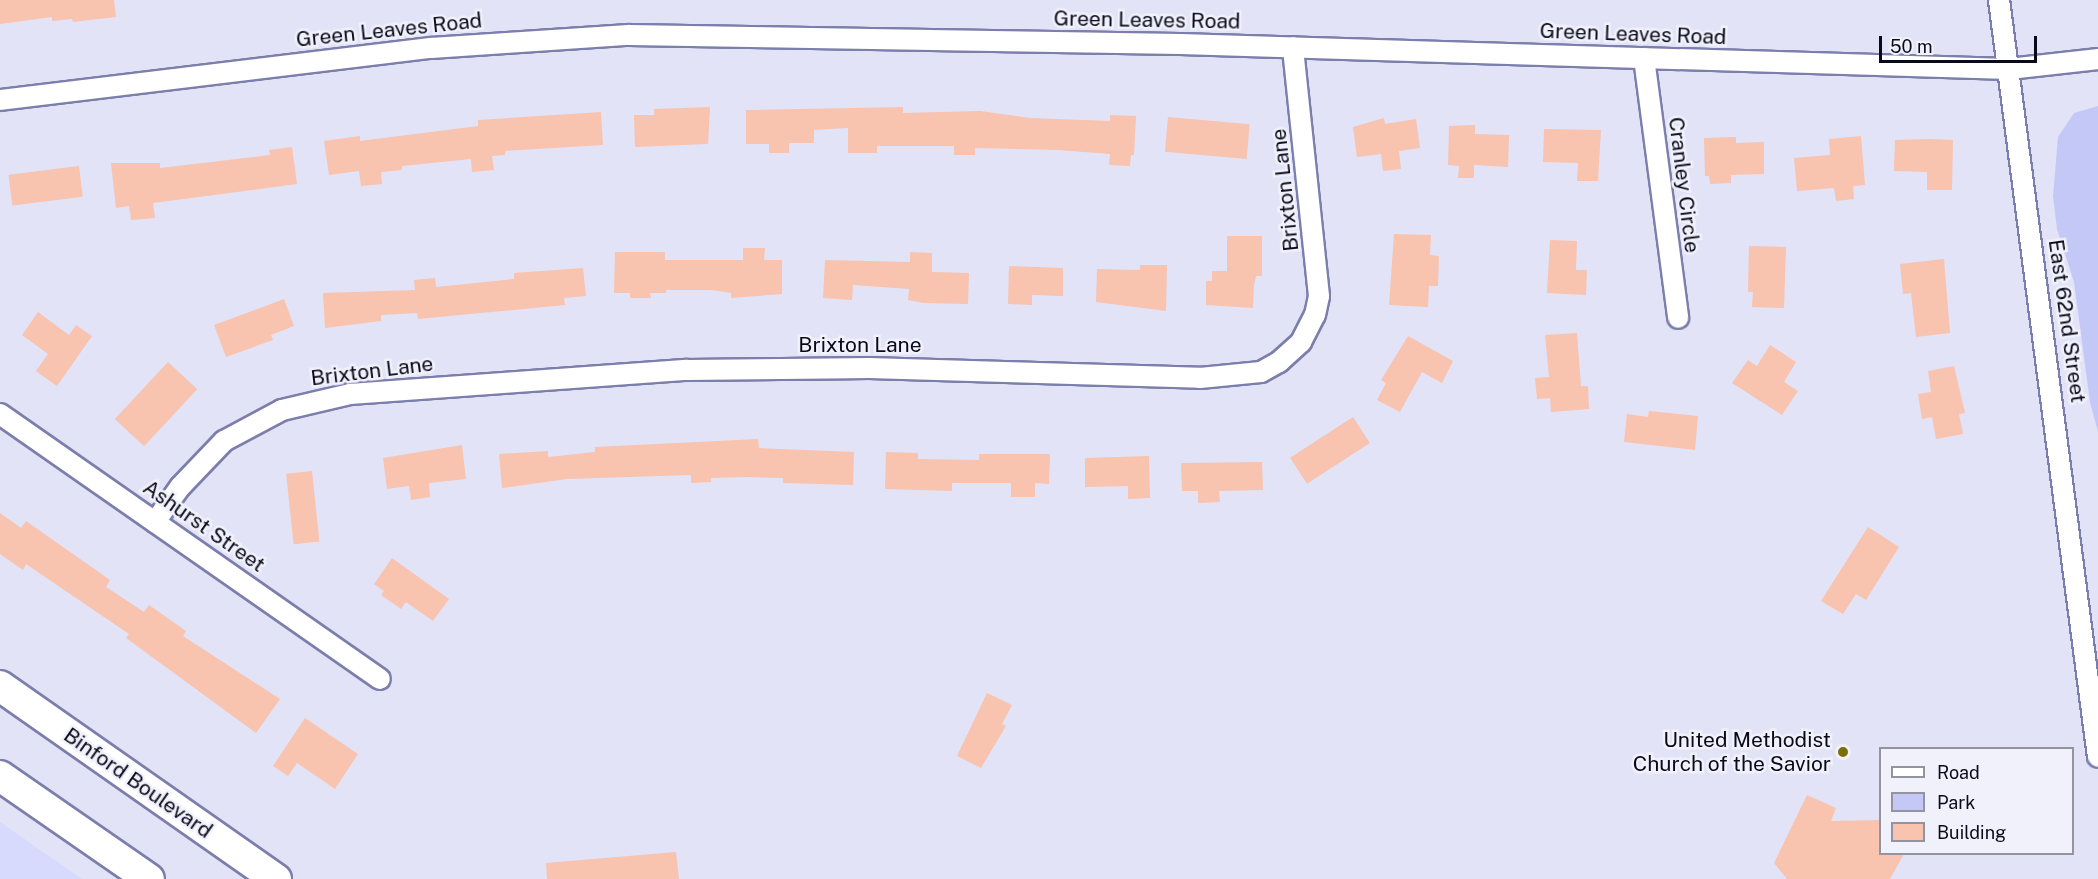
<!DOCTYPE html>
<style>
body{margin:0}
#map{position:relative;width:2098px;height:879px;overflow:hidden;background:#e2e3f7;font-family:"Public Sans",sans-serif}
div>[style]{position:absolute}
.built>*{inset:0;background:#d7dafc}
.green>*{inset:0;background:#c4c8f6}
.building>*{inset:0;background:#f8c3af;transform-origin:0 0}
.roads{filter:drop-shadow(2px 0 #7c7eab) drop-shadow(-2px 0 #7c7eab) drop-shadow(0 2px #7c7eab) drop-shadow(0 -2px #7c7eab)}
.minor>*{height:20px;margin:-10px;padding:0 10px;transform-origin:10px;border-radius:10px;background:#fff}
.primary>*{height:30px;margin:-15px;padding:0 15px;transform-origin:15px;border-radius:15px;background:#fff}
.dots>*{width:16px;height:16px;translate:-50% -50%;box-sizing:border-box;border:3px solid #f0f1fb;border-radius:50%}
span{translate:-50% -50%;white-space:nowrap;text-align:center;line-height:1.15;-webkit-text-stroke:5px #f0f1fb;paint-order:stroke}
.street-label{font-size:21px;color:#090919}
.poi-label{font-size:21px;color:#090919}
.right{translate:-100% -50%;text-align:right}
.legend{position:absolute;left:1879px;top:747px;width:195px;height:108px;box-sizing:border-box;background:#f0f1fb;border:2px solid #9494a1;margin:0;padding:8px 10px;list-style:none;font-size:18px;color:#090919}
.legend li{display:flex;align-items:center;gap:12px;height:30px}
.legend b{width:30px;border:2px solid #9494a1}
.scale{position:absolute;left:1879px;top:36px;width:158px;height:27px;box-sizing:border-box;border:3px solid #090919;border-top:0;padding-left:8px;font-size:18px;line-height:21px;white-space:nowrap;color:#090919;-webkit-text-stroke:4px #f0f1fb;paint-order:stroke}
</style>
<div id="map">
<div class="built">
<i style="clip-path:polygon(0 822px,82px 879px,0 879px)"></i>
</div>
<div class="green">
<i style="clip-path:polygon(2098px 106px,2098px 432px,2090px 402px,2074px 282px,2057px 229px,2053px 196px,2058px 137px,2074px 113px)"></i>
</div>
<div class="building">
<i style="clip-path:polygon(0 0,114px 0,116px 17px,73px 22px,72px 19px,52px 21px,52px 17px,0 24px)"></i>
<i style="clip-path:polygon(710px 107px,708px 144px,635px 147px,634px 115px,654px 115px,654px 109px)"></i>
<i style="clip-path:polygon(903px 107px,903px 113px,980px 111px,1030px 118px,1110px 121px,1110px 115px,1136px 116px,1134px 155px,1131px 155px,1130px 166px,1109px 165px,1110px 154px,1058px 150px,975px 148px,975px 155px,954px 155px,954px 146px,877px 146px,877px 153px,848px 153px,848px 128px,814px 130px,814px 143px,789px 143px,789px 153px,769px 153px,769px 144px,746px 144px,746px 110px)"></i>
<i style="clip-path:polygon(601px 112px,603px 145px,505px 151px,505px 155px,492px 156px,494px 170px,472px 172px,471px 159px,402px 166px,402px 170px,381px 172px,382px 184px,361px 186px,359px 171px,329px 175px,324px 141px,360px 136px,360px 141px,478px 126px,478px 120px)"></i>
<i style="left:1168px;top:117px;width:82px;height:35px;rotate:5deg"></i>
<i style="clip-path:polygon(1384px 118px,1385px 124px,1416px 119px,1420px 148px,1399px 151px,1401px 169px,1383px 171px,1381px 154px,1357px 157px,1353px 127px)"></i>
<i style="clip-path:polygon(1475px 125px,1475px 134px,1509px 135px,1508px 167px,1474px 165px,1474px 178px,1458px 178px,1459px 166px,1448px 165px,1449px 126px)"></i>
<i style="clip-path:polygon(1544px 129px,1601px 130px,1598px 181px,1577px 181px,1578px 163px,1543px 162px)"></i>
<i style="clip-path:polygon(1861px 136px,1865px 185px,1853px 186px,1854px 199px,1836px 201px,1834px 188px,1797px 191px,1794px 158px,1830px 155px,1829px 139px)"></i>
<i style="clip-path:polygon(1736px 137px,1736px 143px,1764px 142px,1764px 174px,1731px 175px,1731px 183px,1710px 184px,1709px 176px,1705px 176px,1704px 138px)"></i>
<i style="clip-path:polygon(1929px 139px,1953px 140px,1952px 190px,1927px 190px,1927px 172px,1894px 171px,1895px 140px)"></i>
<i style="clip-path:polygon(292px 147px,297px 184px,153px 203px,155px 218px,131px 220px,129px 206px,116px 208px,111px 163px,160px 163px,160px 168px,270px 155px,269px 150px)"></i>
<i style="left:79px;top:166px;width:31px;height:71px;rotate:83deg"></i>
<i style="clip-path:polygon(1394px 234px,1431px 235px,1430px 255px,1439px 256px,1438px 286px,1429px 286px,1428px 307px,1389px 305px)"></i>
<i style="clip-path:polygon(1227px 236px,1262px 236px,1262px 276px,1256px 276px,1254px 285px,1253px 308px,1206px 305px,1206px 281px,1212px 281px,1212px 271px,1227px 271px)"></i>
<i style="clip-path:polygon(1550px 240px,1577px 241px,1576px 270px,1587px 270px,1586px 295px,1547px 293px)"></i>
<i style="clip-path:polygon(1749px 246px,1786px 247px,1784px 308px,1752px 307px,1753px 292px,1748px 292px)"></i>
<i style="clip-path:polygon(743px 248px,765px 248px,764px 260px,782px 260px,782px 294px,731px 298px,731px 293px,712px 290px,666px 290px,666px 293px,650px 293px,651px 298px,630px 298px,630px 293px,614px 293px,615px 252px,665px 252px,665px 260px,743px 260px)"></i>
<i style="clip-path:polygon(910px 252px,932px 253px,932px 272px,969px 273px,968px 304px,924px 303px,908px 300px,909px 289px,853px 285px,852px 300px,823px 298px,825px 260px,910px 262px)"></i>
<i style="clip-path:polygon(1944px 259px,1950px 333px,1916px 337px,1911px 293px,1903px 294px,1900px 264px)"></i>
<i style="clip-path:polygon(1140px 265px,1167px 265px,1166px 311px,1096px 302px,1097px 269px,1140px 270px)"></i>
<i style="clip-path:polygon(1009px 266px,1063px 268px,1063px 296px,1032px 295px,1032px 305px,1008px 304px)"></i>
<i style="clip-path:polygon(583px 268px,586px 296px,564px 298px,565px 305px,418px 319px,417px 313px,381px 315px,381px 321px,325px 328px,323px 293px,415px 290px,414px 280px,435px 278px,436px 287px,514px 279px,514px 273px)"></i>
<i style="clip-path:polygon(284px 299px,294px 326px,271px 335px,273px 340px,226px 357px,214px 325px)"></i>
<i style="clip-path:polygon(38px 312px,69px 335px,76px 325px,92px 336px,57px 386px,36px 371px,48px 354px,22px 335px)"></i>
<i style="clip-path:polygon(1577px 333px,1581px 386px,1588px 386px,1589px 409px,1551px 412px,1550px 398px,1537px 399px,1535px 378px,1549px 377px,1545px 335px)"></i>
<i style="clip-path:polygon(1408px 336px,1453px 361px,1442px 383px,1422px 372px,1400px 412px,1377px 400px,1386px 383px,1381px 380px)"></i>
<i style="clip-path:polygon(1770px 345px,1796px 362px,1784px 382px,1798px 391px,1782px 415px,1732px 383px,1748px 360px,1757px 366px)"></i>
<i style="left:168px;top:362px;width:40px;height:78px;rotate:43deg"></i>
<i style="clip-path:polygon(1954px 366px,1965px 413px,1959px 414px,1963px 434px,1936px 439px,1932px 417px,1922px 419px,1918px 394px,1931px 392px,1928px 371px)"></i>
<i style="clip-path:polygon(1649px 411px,1698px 416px,1695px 450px,1624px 442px,1627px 414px,1648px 417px)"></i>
<i style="left:1353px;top:417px;width:31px;height:75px;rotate:57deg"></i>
<i style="clip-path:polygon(758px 439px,759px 448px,854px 452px,853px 485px,783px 483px,783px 478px,747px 477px,711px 478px,711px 482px,691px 483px,691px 475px,567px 479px,502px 488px,499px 454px,548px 451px,548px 457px,595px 452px,595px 447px)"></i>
<i style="clip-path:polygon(462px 445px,466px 479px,429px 483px,430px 497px,411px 500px,409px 486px,387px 489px,383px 458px)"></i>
<i style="clip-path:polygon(886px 452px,918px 453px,918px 459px,979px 460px,979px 454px,1050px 454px,1049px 484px,1035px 483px,1035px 497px,1011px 497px,1011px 483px,952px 483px,952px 491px,885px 489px)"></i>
<i style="clip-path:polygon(1149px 456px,1150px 498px,1128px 499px,1128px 486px,1085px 487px,1085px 458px)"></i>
<i style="clip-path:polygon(1262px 462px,1263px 490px,1219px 491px,1220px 502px,1198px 503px,1198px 491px,1182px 491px,1181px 463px)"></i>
<i style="left:312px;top:471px;width:71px;height:26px;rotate:84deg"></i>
<i style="clip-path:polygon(0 513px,21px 528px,26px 521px,110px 580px,106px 587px,144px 612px,149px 605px,186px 631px,183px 636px,280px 699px,256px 733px,126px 638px,129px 634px,26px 564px,23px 570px,0 554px)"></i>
<i style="clip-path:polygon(1868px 527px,1899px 547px,1866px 600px,1856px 594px,1843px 614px,1821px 601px)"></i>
<i style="clip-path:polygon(392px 558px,449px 599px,433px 621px,406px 602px,401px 609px,381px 595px,384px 591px,374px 584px)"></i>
<i style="clip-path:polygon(987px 693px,1012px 705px,1002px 724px,1006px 726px,981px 768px,957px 756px)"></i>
<i style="clip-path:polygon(305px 718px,358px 754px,335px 789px,297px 763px,288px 776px,273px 766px)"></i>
<i style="clip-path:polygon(1807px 795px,1836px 808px,1831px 821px,1881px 820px,1881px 854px,1904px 854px,1890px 879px,1787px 879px,1774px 863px)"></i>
<i style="clip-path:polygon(676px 852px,679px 879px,547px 879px,546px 863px)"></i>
</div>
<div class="roads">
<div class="minor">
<i style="left:1999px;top:0;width:763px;rotate:82.55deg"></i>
<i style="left:1644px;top:58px;width:262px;rotate:82.5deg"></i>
<i style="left:0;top:100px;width:434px;rotate:-6.9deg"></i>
<i style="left:431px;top:48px;width:198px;rotate:-3.8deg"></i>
<i style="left:629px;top:35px;width:551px;rotate:0.94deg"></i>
<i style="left:1180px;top:44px;width:829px;rotate:1.73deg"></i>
<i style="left:2009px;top:69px;width:90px;rotate:-6.4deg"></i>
<i style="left:0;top:414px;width:463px;rotate:34.9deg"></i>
<i style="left:155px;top:522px;width:43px;rotate:-54.5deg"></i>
<i style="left:180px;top:487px;width:64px;rotate:-46.3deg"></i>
<i style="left:224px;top:441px;width:66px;rotate:-28.1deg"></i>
<i style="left:282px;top:410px;width:70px;rotate:-13.2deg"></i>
<i style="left:350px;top:394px;width:338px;rotate:-4.1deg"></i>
<i style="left:687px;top:370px;width:182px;rotate:-0.6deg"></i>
<i style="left:869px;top:368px;width:331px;rotate:1.7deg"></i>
<i style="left:1200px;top:378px;width:61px;rotate:-5.6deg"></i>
<i style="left:1261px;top:372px;width:21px;rotate:-29deg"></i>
<i style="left:1279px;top:362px;width:30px;rotate:-42deg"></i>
<i style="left:1301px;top:342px;width:30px;rotate:-63deg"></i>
<i style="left:1315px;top:315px;width:19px;rotate:-78deg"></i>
<i style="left:1319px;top:296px;width:250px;rotate:-96deg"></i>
</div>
<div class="primary">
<i style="left:0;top:686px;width:337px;rotate:35deg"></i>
<i style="left:0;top:776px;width:181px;rotate:34.7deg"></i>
</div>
</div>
<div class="dots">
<i style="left:1843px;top:752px;background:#796e0a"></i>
</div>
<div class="street-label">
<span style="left:1147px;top:20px;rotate:1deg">Green Leaves Road</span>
<span style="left:389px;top:30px;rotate:-6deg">Green Leaves Road</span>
<span style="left:1633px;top:34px;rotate:2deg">Green Leaves Road</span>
<span style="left:1684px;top:185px;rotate:83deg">Cranley Circle</span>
<span style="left:1285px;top:190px;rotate:-96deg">Brixton Lane</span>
<span style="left:2067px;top:321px;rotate:82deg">East 62nd Street</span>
<span style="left:860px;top:345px">Brixton Lane</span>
<span style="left:372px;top:371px;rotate:-7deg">Brixton Lane</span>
<span style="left:204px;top:526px;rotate:35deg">Ashurst Street</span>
<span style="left:138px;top:783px;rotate:35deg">Binford Boulevard</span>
</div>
<div class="poi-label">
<span class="right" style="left:1831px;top:752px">United Methodist<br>Church of the Savior</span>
</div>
<ul class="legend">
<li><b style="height:8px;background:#fff"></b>Road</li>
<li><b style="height:16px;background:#c4c8f6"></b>Park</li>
<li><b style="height:16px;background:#f8c3af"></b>Building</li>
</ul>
<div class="scale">50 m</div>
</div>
